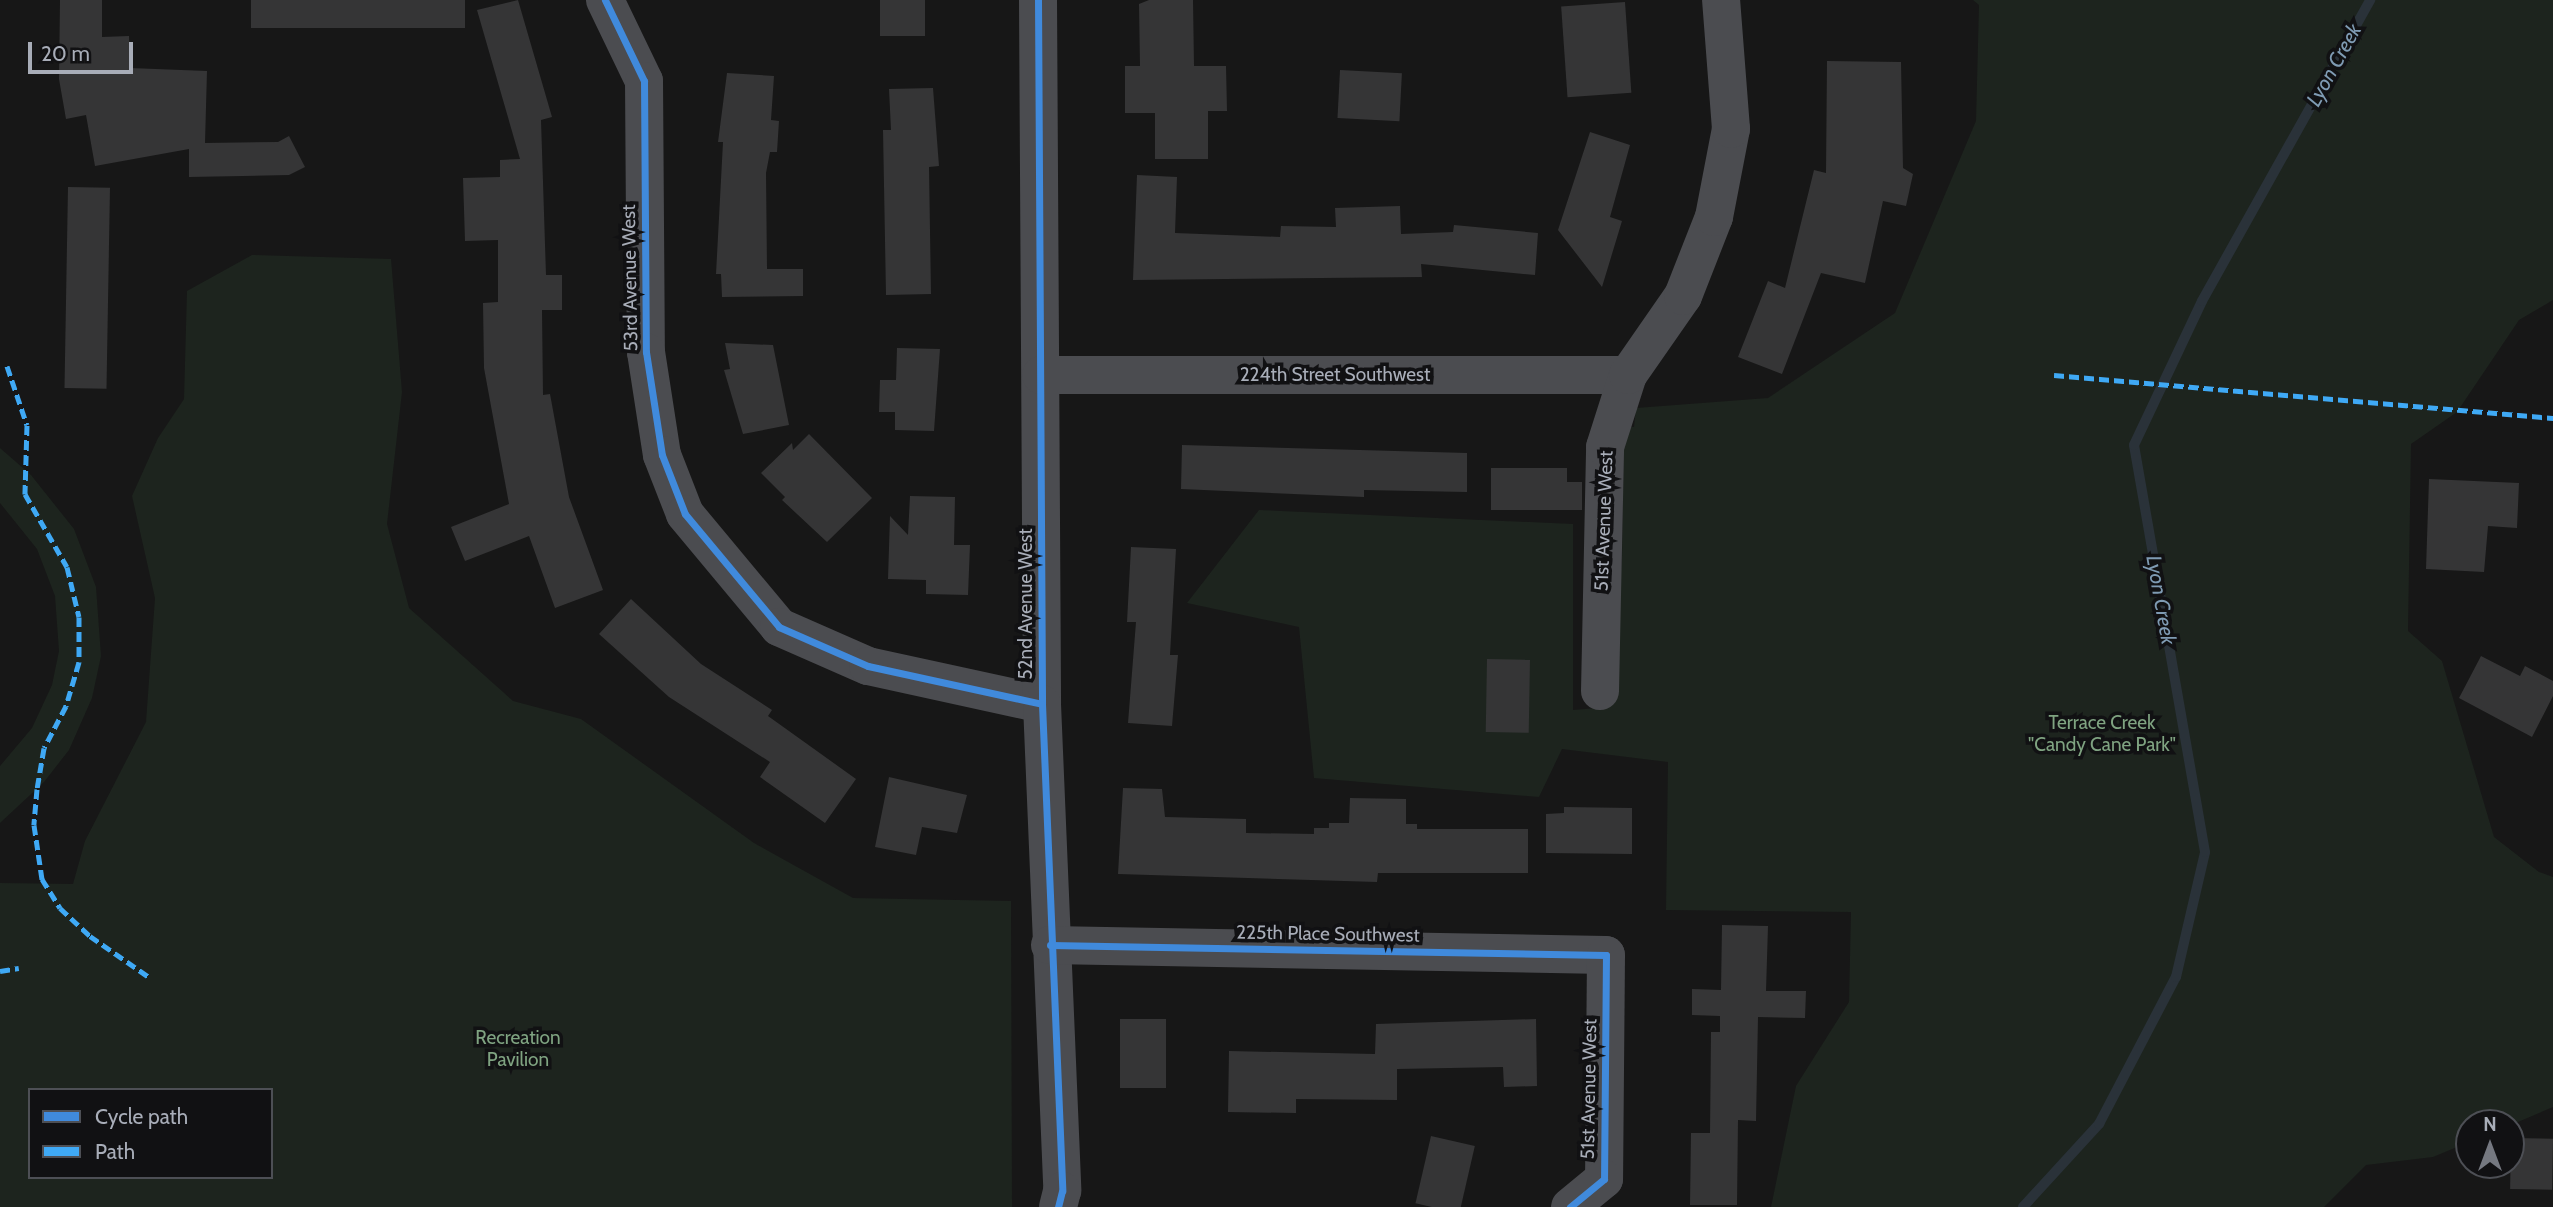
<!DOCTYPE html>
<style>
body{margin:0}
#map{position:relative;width:2553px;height:1207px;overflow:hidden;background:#171717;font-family:Cabin,sans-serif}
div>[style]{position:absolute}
.green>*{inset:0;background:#1d241e}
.stream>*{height:10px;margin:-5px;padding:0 5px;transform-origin:5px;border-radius:5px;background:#2a3239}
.building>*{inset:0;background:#353536;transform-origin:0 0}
.minor>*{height:38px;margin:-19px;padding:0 19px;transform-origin:19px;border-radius:19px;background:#4b4c50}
.quiet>*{height:5px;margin-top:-2.5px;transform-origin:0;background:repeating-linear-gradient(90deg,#3fa9f5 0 10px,transparent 0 15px)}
.cycleway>*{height:7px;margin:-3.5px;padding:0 3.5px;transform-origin:3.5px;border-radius:3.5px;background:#408adc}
span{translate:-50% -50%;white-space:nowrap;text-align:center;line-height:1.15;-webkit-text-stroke:7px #111113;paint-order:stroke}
.street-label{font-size:19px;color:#a8adb8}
.park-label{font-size:19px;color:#7fa381}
.water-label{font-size:21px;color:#7f9bb3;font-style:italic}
.legend{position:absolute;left:28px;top:1088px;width:245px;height:91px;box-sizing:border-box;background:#111113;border:2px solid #4d4f55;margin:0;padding:9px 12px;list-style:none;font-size:21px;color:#a8adb8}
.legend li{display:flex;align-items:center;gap:14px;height:35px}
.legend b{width:35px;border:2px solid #4d4f55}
.north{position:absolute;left:2455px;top:1109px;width:70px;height:70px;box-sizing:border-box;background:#111113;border:2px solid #4d4f55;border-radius:50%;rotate:0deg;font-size:19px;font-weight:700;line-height:28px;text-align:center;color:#a8adb8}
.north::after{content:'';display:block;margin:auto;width:24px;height:32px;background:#757880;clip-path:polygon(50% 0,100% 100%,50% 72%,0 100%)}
.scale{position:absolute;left:28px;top:42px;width:105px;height:32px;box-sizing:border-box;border:4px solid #a8adb8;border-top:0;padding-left:9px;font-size:21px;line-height:24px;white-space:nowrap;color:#a8adb8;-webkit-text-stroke:5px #111113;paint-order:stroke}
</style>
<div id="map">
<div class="green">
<i style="clip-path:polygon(1973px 0,2553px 0,2553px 300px,2519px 320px,2457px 412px,2411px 444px,2408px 631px,2442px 661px,2494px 837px,2539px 872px,2553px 877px,2553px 1107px,2511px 1125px,2469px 1123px,2469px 1142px,2433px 1157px,2366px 1165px,2324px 1207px,1771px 1207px,1796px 1086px,1849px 1002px,1851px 912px,1666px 910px,1668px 762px,1562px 749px,1539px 797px,1314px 778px,1299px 627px,1187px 603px,1259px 510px,1573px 524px,1573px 710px,1609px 707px,1622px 558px,1624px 427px,1634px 427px,1636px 408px,1768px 398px,1895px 313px,1976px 121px,1979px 5px)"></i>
<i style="clip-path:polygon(evenodd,252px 255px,391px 259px,402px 392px,387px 524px,409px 608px,513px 701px,581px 719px,754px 843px,853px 898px,1011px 901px,1012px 1207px,0 1207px,0 883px,73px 884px,85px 841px,146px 722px,155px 598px,132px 496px,158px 438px,184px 399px,187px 291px,252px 255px,30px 1090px,271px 1090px,271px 1177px,30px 1177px,30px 1090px)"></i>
<i style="clip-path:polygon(0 448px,31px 475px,74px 529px,96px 587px,101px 656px,92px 698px,69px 750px,44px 782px,0 823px,0 766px,32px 728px,52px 685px,59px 651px,55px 596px,37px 549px,0 503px)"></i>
</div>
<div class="stream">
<i style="left:2023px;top:1207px;width:113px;rotate:-47.5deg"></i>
<i style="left:2099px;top:1124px;width:166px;rotate:-62.4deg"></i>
<i style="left:2176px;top:977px;width:128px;rotate:-76.9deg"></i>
<i style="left:2205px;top:852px;width:413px;rotate:-99.9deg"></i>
<i style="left:2134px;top:445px;width:159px;rotate:-64.7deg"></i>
<i style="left:2202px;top:301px;width:345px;rotate:-60.8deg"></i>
</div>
<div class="building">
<i style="clip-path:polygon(60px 0,102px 0,102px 37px,129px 36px,130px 68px,207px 71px,205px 143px,278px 142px,289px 136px,305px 167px,289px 175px,189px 177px,189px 149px,95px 166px,86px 115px,66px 119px,59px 79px)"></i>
<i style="left:251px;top:0;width:214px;height:28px"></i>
<i style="clip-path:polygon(518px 0,552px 117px,541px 120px,546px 275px,562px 275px,562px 310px,542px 310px,543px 395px,550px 394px,569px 497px,603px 590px,555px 608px,529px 536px,465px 561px,451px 527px,509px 504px,484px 368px,483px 303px,498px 302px,498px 240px,465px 241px,463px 178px,500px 177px,500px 160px,520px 159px,477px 10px)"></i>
<i style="left:880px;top:0;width:45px;height:36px"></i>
<i style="clip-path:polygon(1149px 0,1193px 0,1194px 66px,1226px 66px,1227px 111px,1208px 111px,1208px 159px,1155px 159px,1155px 113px,1125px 113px,1125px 66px,1140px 66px,1139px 4px)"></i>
<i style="left:1625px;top:2px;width:91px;height:64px;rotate:86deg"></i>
<i style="clip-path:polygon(1827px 61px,1901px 62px,1903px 168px,1913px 174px,1906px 206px,1883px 201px,1865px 283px,1821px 273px,1782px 374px,1738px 357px,1768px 281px,1785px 288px,1814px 170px,1826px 173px)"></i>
<i style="left:1340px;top:70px;width:62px;height:48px;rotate:3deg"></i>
<i style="clip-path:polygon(727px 73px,774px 76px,771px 120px,779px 121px,777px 152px,770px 152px,766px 173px,767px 269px,803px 269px,803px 296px,722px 297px,721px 274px,716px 274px,723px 142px,718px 142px)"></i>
<i style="clip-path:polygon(933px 88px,939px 166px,929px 167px,931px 294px,886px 295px,883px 130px,891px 130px,889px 89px)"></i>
<i style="clip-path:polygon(1590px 132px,1630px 145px,1610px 217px,1622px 221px,1602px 287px,1558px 230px)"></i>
<i style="clip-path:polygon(1137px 175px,1177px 177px,1175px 233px,1280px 237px,1281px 226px,1336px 227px,1335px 208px,1400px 206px,1401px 234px,1453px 232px,1454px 225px,1538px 233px,1535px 275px,1421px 264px,1422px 277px,1133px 280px)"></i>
<i style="left:68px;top:187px;width:42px;height:201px;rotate:1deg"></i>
<i style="clip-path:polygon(725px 343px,773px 345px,789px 425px,743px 434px,724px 370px,730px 369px)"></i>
<i style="clip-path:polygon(897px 348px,940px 349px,934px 431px,895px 430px,895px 412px,879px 412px,880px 380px,896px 380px)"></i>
<i style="clip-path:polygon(809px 434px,872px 498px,827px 542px,782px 500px,785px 497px,761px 473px,792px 443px,793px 450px)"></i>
<i style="clip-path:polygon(1182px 445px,1467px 453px,1467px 492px,1364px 490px,1364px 497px,1181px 489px)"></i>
<i style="clip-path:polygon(1491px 468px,1567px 468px,1567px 482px,1582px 482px,1582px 510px,1491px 510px)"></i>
<i style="clip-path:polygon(2429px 479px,2519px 483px,2517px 528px,2488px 526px,2484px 572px,2426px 569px)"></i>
<i style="clip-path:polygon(910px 496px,955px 497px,954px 545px,970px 545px,968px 595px,926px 594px,926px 580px,888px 579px,890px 516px,908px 535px)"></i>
<i style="clip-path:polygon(1131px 547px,1176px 549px,1170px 655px,1178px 655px,1172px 726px,1128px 723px,1136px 622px,1127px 622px)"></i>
<i style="clip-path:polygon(631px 599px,701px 664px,772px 710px,768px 716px,856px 779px,825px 823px,760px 777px,770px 762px,669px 697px,599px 634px)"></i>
<i style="clip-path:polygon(2481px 656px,2520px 676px,2525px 666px,2553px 681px,2553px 696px,2532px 737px,2459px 698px)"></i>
<i style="left:1487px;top:659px;width:43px;height:73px;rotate:1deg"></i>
<i style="clip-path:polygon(889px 777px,967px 795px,957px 833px,922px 827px,916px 855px,875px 847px)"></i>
<i style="clip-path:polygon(1123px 788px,1162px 789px,1165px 817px,1246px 819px,1246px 833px,1314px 834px,1314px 828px,1329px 828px,1329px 823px,1349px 823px,1350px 798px,1406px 799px,1406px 824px,1417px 824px,1417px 829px,1528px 829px,1528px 873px,1378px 873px,1377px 882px,1118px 874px)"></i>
<i style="clip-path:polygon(1564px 807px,1632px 808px,1632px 854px,1546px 853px,1546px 814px,1564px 813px)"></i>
<i style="clip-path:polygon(1722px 925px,1768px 926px,1766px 991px,1806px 991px,1805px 1018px,1758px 1017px,1756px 1121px,1738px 1120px,1737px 1205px,1690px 1205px,1691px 1133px,1710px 1133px,1711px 1032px,1720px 1032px,1720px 1016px,1692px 1015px,1692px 989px,1721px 990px)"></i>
<i style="left:1120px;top:1019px;width:46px;height:69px"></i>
<i style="clip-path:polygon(1536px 1019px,1537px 1086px,1504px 1087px,1503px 1067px,1397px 1069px,1397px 1100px,1296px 1099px,1296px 1113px,1228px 1112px,1229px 1051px,1375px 1054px,1376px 1024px)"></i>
<i style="left:1431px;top:1136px;width:45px;height:69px;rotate:13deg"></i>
<i style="left:2511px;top:1138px;width:42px;height:51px;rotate:1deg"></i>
</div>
<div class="minor">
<i style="left:605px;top:0;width:90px;rotate:64.3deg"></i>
<i style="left:644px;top:81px;width:271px;rotate:89.6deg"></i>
<i style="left:646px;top:352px;width:104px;rotate:81.2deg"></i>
<i style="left:662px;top:455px;width:63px;rotate:68.7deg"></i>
<i style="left:685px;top:514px;width:147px;rotate:50.2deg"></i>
<i style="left:779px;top:627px;width:97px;rotate:23.7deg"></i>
<i style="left:868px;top:666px;width:178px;rotate:12.3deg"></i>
<i style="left:1038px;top:0;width:704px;rotate:89.67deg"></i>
<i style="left:1042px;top:704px;width:487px;rotate:87.6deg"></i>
<i style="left:1062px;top:1191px;width:16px;rotate:104deg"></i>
<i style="left:1041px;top:375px;width:587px"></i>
<i style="left:1600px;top:691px;width:244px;rotate:-88.8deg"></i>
<i style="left:1605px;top:447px;width:76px;rotate:-72.3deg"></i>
<i style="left:1628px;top:375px;width:96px;rotate:-55.2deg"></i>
<i style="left:1683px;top:296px;width:85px;rotate:-68.6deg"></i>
<i style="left:1714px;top:217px;width:90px;rotate:-79.1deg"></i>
<i style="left:1731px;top:129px;width:129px;rotate:-94.4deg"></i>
<i style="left:1050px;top:945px;width:556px;rotate:1.03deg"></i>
<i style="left:1606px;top:955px;width:224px;rotate:90.5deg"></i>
<i style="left:1604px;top:1179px;width:44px;rotate:140.5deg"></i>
</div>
<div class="quiet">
<i style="left:7px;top:366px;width:62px;rotate:71.3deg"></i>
<i style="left:27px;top:425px;width:69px;rotate:91.7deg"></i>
<i style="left:25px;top:494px;width:84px;rotate:60.1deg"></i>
<i style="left:67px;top:567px;width:51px;rotate:76.5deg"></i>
<i style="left:79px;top:617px;width:45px;rotate:90deg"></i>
<i style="left:79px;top:662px;width:46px;rotate:106.5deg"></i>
<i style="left:66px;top:706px;width:47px;rotate:117.6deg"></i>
<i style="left:44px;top:748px;width:42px;rotate:99.7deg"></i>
<i style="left:37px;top:789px;width:36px;rotate:95deg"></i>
<i style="left:34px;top:825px;width:55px;rotate:81.6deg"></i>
<i style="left:42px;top:879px;width:34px;rotate:58deg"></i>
<i style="left:60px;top:908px;width:41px;rotate:43deg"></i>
<i style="left:90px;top:936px;width:72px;rotate:34.8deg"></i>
<i style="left:2054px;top:375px;width:501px;rotate:4.93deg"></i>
<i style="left:0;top:971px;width:19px;rotate:-9deg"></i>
</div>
<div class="cycleway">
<i style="left:605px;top:0;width:90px;rotate:64.3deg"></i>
<i style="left:644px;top:81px;width:271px;rotate:89.6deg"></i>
<i style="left:646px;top:352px;width:104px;rotate:81.2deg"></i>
<i style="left:662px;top:455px;width:63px;rotate:68.7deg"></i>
<i style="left:685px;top:514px;width:147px;rotate:50.2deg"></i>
<i style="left:779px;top:627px;width:97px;rotate:23.7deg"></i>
<i style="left:868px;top:666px;width:178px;rotate:12.3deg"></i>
<i style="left:1038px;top:0;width:704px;rotate:89.67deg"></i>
<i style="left:1042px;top:704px;width:487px;rotate:87.6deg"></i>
<i style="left:1062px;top:1191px;width:16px;rotate:104deg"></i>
<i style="left:1050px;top:945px;width:556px;rotate:1.03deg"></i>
<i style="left:1606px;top:955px;width:224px;rotate:90.5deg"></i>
<i style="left:1604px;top:1179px;width:44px;rotate:140.5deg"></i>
</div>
<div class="street-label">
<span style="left:630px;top:278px;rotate:-91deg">53rd Avenue West</span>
<span style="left:1335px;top:375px">224th Street Southwest</span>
<span style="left:1604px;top:521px;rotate:-88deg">51st Avenue West</span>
<span style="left:1026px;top:604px;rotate:-90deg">52nd Avenue West</span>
<span style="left:1328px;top:934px;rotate:1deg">225th Place Southwest</span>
<span style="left:1589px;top:1089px;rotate:-89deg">51st Avenue West</span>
</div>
<div class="park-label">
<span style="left:2102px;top:734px">Terrace Creek<br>"Candy Cane Park"</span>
<span style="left:518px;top:1049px">Recreation<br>Pavilion</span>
</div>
<div class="water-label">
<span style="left:2334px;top:65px;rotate:-61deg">Lyon Creek</span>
<span style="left:2161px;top:600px;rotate:80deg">Lyon Creek</span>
</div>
<ul class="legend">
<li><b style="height:9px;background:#408adc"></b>Cycle path</li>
<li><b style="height:9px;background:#3fa9f5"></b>Path</li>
</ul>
<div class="north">N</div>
<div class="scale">20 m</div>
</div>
